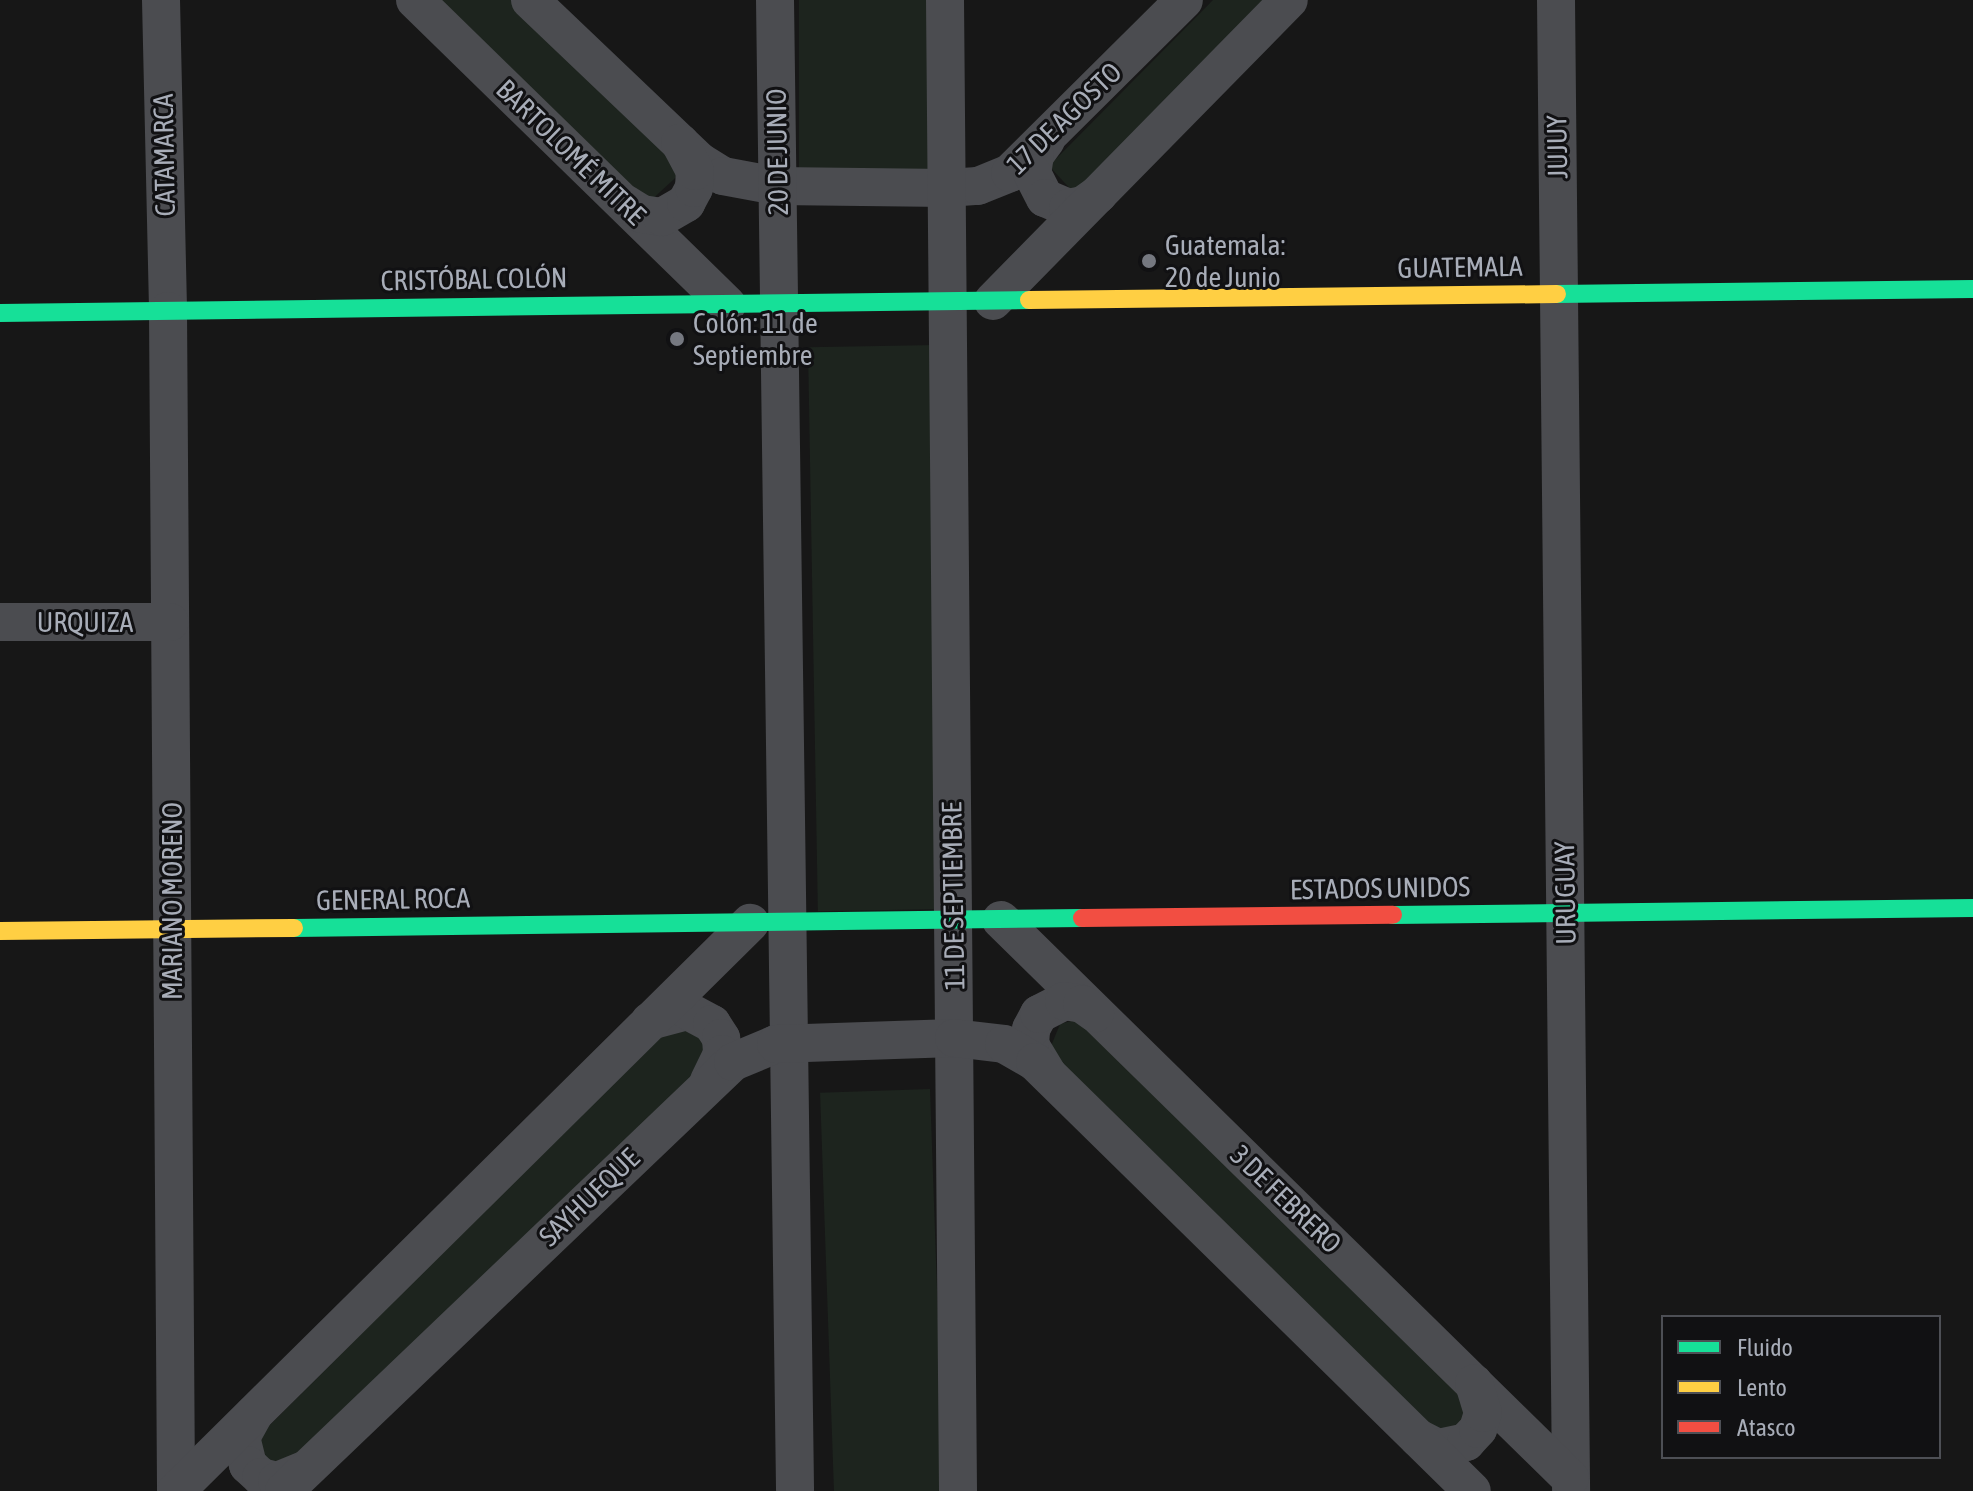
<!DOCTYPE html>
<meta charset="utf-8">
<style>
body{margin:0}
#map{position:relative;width:1973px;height:1491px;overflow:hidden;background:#171717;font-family:"Asap Condensed",sans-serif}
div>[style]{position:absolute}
.green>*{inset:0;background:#1d241e;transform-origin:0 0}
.street>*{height:38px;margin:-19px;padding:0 19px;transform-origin:19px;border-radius:19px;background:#4b4c50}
.fast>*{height:18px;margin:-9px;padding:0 9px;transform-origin:9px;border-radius:9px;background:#16e098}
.slow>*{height:18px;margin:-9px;padding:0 9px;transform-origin:9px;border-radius:9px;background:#ffcf43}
.jam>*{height:18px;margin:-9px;padding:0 9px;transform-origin:9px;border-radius:9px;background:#f24e42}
.dots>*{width:22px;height:22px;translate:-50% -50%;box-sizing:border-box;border:4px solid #111113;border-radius:50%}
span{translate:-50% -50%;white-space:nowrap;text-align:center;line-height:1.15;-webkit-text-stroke:6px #111113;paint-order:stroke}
.street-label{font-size:28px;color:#a8adb8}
.poi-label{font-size:28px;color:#a8adb8}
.left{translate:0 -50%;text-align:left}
.legend{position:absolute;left:1661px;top:1315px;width:280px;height:144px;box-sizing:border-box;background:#111113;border:2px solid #4d4f55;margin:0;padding:10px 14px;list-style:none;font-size:24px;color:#a8adb8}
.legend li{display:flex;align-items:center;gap:16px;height:40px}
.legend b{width:40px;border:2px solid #4d4f55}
</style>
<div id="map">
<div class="green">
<i style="clip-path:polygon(440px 0,514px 0,685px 169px,647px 204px)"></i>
<i style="left:799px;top:0;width:135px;height:171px"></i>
<i style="clip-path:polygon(1213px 0,1269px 0,1076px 195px,1049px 166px)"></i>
<i style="left:936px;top:345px;width:564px;height:128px;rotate:89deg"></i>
<i style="clip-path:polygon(1086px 1017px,1470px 1392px,1463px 1427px,1428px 1431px,1049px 1051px,1060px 1024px)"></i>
<i style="clip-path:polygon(672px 1024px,702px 1035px,706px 1063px,295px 1465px,267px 1461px,258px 1437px)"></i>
<i style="left:930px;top:1089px;width:402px;height:110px;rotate:88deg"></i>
</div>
<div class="street">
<i style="left:161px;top:0;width:311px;rotate:88.7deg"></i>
<i style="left:168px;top:311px;width:1180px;rotate:89.61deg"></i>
<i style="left:415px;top:0;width:436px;rotate:44.3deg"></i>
<i style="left:530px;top:0;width:233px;rotate:43.6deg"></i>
<i style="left:699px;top:161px;width:28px;rotate:32deg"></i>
<i style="left:723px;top:176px;width:55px;rotate:10.5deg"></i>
<i style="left:777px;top:186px;width:170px;rotate:0.7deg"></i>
<i style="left:947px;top:188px;width:31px;rotate:-4deg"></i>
<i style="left:978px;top:186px;width:35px;rotate:-22deg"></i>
<i style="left:1010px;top:173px;width:245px;rotate:-44.8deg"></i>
<i style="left:775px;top:0;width:1491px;rotate:89.23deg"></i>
<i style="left:945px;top:0;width:1491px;rotate:89.5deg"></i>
<i style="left:1556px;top:0;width:1491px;rotate:89.42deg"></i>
<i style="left:1046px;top:140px;width:19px;rotate:126deg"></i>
<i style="left:1035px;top:155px;width:18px;rotate:99deg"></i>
<i style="left:1032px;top:173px;width:28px;rotate:63deg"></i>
<i style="left:1045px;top:198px;width:25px;rotate:23deg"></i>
<i style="left:1068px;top:208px;width:15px;rotate:-11deg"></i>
<i style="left:1083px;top:205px;width:19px;rotate:-35deg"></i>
<i style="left:626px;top:204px;width:19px;rotate:32deg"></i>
<i style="left:642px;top:214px;width:20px;rotate:9deg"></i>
<i style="left:662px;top:217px;width:28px;rotate:-30deg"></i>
<i style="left:686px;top:203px;width:17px;rotate:-62deg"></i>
<i style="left:694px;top:188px;width:17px;rotate:-87deg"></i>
<i style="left:695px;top:171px;width:32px;rotate:-118deg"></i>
<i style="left:993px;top:301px;width:422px;rotate:-45.5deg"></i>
<i style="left:0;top:622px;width:170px"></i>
<i style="left:1001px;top:920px;width:797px;rotate:44.44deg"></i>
<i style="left:650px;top:1021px;width:39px;rotate:-15deg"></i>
<i style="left:688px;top:1011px;width:27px;rotate:28deg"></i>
<i style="left:712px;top:1024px;width:17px;rotate:57deg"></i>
<i style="left:721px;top:1038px;width:16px;rotate:86deg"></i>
<i style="left:722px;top:1054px;width:30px;rotate:116deg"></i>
<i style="left:1047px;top:1073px;width:33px;rotate:-121deg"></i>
<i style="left:1030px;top:1045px;width:16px;rotate:-86deg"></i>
<i style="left:1031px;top:1029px;width:17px;rotate:-62deg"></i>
<i style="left:1039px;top:1014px;width:28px;rotate:-27deg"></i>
<i style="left:1064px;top:1001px;width:18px;rotate:9deg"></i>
<i style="left:1082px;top:1004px;width:16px;rotate:35deg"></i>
<i style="left:254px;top:1414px;width:26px;rotate:119deg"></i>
<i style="left:241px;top:1437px;width:29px;rotate:76deg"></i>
<i style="left:248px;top:1465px;width:18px;rotate:43deg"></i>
<i style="left:261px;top:1477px;width:16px;rotate:14deg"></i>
<i style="left:277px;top:1481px;width:31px;rotate:-22deg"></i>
<i style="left:1418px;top:1438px;width:22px;rotate:27deg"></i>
<i style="left:1438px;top:1448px;width:29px;rotate:-12deg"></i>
<i style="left:1466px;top:1442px;width:18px;rotate:-47deg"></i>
<i style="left:1478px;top:1429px;width:17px;rotate:-73deg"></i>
<i style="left:1483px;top:1413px;width:31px;rotate:-107deg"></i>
<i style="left:176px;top:1491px;width:808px;rotate:-44.7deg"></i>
<i style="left:284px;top:1491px;width:621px;rotate:-43.7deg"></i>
<i style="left:733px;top:1062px;width:47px;rotate:-22.7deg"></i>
<i style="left:776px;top:1044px;width:178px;rotate:-1.9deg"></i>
<i style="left:954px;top:1038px;width:50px;rotate:6.8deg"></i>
<i style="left:1004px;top:1044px;width:36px;rotate:30deg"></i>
<i style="left:1035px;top:1062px;width:612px;rotate:44.47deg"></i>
</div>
<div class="fast">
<i style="left:1557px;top:294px;width:416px;rotate:-0.7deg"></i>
<i style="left:0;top:313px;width:1029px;rotate:-0.72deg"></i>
<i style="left:1393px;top:915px;width:580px;rotate:-0.69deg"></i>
<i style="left:294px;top:928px;width:788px;rotate:-0.73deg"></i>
</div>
<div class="slow">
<i style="left:1029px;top:300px;width:528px;rotate:-0.65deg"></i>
<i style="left:0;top:931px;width:294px;rotate:-0.6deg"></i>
</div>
<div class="jam">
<i style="left:1082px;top:918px;width:311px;rotate:-0.6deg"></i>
</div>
<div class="dots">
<i style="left:1149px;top:261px;background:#757880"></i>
<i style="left:677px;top:339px;background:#757880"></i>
</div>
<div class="street-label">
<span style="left:1064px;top:118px;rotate:-44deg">17 DE AGOSTO</span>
<span style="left:1557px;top:147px;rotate:-91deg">JUJUY</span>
<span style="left:571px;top:152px;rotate:44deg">BARTOLOMÉ MITRE</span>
<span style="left:777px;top:152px;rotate:-91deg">20 DE JUNIO</span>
<span style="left:164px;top:155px;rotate:-91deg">CATAMARCA</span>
<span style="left:1460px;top:267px;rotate:-1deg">GUATEMALA</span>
<span style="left:474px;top:279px;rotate:-1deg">CRISTÓBAL COLÓN</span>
<span style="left:85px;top:622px">URQUIZA</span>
<span style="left:1380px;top:888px;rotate:-1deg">ESTADOS UNIDOS</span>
<span style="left:1565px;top:893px;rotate:-91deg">URUGUAY</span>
<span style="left:953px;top:896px;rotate:-91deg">11 DE SEPTIEMBRE</span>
<span style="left:393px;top:899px;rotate:-1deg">GENERAL ROCA</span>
<span style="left:172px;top:901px;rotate:-90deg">MARIANO MORENO</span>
<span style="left:589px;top:1197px;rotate:-44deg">SAYHUEQUE</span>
<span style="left:1286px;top:1199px;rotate:44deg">3 DE FEBRERO</span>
</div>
<div class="poi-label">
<span class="left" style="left:1165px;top:261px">Guatemala:<br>20 de Junio</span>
<span class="left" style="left:693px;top:339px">Colón: 11 de<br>Septiembre</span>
</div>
<ul class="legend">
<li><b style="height:10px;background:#16e098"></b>Fluido</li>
<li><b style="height:10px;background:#ffcf43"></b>Lento</li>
<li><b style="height:10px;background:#f24e42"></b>Atasco</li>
</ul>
</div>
